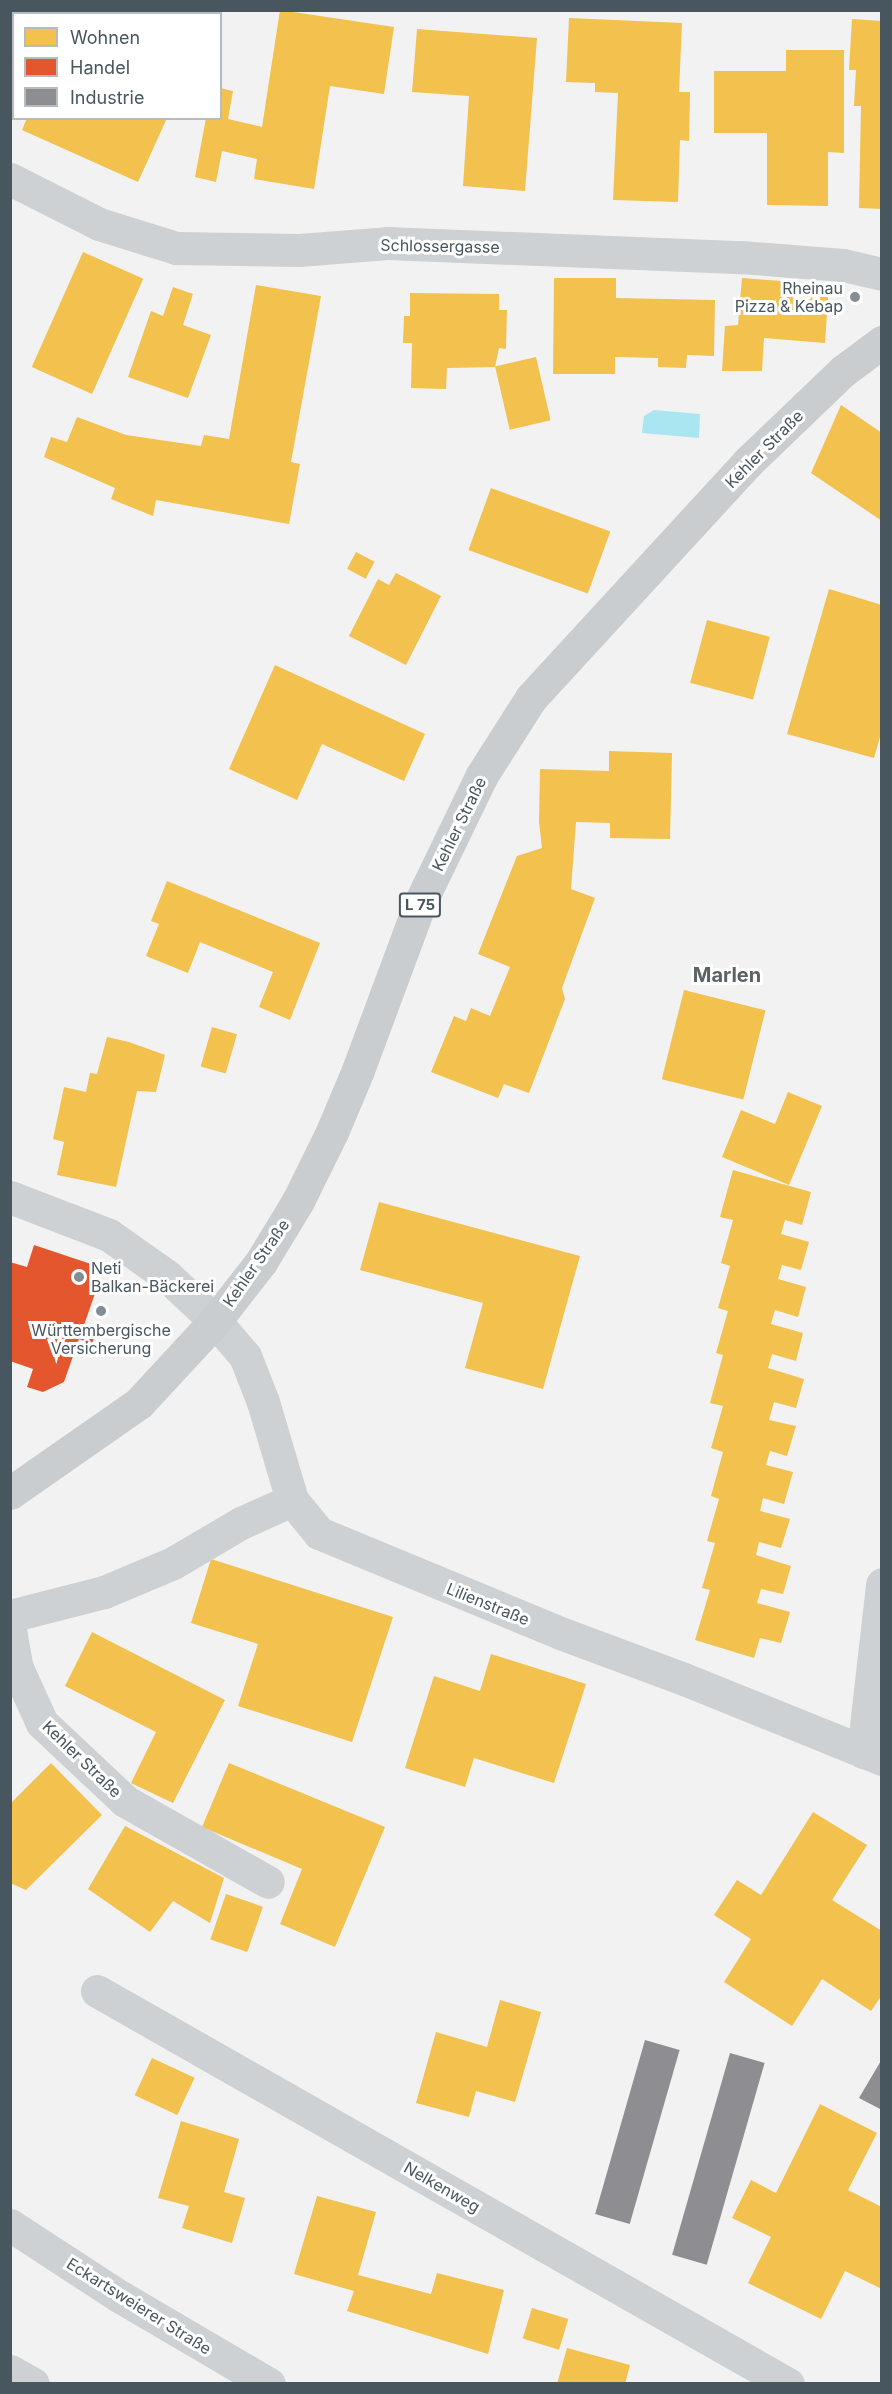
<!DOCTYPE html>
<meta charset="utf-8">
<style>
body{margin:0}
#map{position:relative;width:892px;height:2394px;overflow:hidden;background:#f2f2f2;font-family:Inter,sans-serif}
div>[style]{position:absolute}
.water>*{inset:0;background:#a8e6f1}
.homes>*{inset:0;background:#f2c14e;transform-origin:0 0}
.shops>*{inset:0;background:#e4572e}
.industry>*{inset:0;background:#8d8d92;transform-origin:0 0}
.street>*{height:33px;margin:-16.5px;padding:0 16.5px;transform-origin:16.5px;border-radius:16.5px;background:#cdd1d3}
.secondary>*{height:33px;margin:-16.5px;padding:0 16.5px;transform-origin:16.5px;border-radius:16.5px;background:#ced1d4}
.primary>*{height:33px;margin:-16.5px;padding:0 16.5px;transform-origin:16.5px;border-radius:16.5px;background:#c9cdd0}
.dots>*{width:16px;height:16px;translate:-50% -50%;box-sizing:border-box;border:3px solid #fff;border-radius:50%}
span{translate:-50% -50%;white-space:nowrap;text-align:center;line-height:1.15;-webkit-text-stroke:6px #fff;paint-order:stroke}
.shield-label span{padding:2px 4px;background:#fff;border:2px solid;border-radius:4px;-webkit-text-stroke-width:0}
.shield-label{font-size:15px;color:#485660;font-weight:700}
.street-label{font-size:16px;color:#485660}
.poi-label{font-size:16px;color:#485660}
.right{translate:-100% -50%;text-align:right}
.left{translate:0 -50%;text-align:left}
.quarter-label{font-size:20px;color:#5d6266;font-weight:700}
.frame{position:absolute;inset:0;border:12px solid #485660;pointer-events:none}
.legend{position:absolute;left:12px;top:12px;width:210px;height:108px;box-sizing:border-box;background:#fff;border:2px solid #b6bbbf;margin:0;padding:8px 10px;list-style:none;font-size:18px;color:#485660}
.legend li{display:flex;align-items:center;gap:12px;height:30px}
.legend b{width:30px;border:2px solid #b6bbbf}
</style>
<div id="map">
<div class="water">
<i style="clip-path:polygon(654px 410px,700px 414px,699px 438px,642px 433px,644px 416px)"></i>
</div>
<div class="homes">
<i style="left:16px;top:10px;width:94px;height:4px"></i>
<i style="clip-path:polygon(280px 10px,394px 27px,384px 94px,330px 86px,314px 189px,254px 179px,257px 159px,222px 151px,216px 182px,195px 177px,206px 118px,220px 118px,220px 88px,233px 91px,228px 119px,262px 127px)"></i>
<i style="clip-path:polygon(569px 18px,682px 23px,679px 92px,690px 92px,689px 141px,680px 140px,678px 202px,613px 200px,618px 93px,595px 92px,595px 83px,566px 82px)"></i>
<i style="clip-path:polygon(852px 19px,882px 21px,882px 209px,859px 208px,861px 106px,854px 106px,856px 70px,849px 70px)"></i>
<i style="clip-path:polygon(417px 29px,537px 38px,525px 191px,463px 186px,469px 96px,412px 92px)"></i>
<i style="clip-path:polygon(786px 50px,844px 50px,844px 153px,828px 152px,828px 206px,767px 205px,767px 133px,714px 133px,714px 71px,786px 71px)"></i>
<i style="clip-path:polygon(27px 118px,167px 118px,138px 182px,22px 130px)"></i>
<i style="left:83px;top:252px;width:66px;height:126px;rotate:24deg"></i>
<i style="clip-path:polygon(554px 278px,616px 278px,616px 298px,715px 300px,714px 356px,687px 355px,686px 368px,658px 367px,658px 358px,615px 357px,615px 374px,553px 374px)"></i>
<i style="clip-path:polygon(742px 278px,829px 285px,825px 343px,764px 338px,762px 371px,722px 371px,725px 326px,738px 325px)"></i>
<i style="clip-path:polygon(256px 285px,321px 296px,291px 462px,300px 464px,289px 524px,156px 500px,153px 516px,111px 499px,115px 488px,44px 457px,51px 437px,67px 442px,77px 417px,126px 435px,201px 446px,204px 435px,229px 439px)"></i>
<i style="clip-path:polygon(173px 287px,193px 294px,183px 325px,211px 335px,188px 398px,128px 377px,151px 311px,163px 316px)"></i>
<i style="clip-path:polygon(410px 293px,499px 294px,499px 310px,507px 310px,506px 349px,499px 348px,495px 367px,447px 368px,446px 389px,411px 388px,412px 343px,403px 343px,404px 316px,410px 316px)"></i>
<i style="left:536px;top:357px;width:65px;height:42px;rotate:77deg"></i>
<i style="clip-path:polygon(841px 405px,882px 433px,882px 521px,811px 473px)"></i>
<i style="left:491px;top:488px;width:127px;height:66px;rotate:20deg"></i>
<i style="left:356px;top:552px;width:21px;height:19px;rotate:28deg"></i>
<i style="clip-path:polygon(396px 573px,441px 596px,406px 665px,349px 636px,378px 579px,389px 585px)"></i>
<i style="clip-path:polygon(829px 589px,882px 605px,882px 730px,874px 758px,787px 734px)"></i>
<i style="left:707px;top:620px;width:65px;height:65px;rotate:15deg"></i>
<i style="clip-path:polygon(275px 665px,425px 734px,404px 781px,322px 744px,297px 800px,229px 769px)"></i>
<i style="clip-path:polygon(609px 751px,672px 753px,670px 839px,610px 838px,610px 823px,576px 822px,571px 889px,595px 898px,562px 988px,565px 999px,529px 1093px,504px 1084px,498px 1098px,431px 1072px,454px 1016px,466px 1021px,471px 1008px,490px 1016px,510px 967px,478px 954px,517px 856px,542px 848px,539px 822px,540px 769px,609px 771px)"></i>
<i style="clip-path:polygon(167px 881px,320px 943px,290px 1020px,259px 1007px,273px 972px,200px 942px,188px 973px,146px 956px,159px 924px,151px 921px)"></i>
<i style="left:684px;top:990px;width:84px;height:92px;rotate:14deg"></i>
<i style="left:212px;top:1027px;width:26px;height:41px;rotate:16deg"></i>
<i style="clip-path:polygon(107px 1037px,129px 1042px,165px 1055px,156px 1092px,137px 1091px,116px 1187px,57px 1175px,64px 1142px,53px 1139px,64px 1087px,86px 1092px,90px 1073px,97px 1074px)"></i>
<i style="clip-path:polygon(788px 1092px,822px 1106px,789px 1185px,722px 1157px,741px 1110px,775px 1124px)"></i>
<i style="clip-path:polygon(733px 1170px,811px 1192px,802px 1225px,785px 1220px,781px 1234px,809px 1242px,801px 1270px,782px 1265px,778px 1279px,806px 1287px,798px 1317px,775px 1310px,771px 1324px,803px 1333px,796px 1361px,772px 1354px,768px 1368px,804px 1379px,796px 1408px,774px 1402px,769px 1420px,796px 1426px,787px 1456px,770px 1451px,766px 1465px,793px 1472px,784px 1504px,763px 1498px,760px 1511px,790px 1519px,781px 1548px,759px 1542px,756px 1555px,791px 1566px,783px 1594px,761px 1589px,757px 1603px,790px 1612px,781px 1643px,760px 1638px,754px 1658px,695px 1640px,710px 1590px,702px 1588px,715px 1543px,707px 1541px,719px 1499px,711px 1496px,723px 1452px,711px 1448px,723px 1406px,710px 1403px,723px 1355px,716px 1353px,728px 1311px,718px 1308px,730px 1266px,721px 1263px,733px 1220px,720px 1217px)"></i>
<i style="clip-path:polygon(379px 1202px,580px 1256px,543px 1389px,465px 1368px,483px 1303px,360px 1270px)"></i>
<i style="clip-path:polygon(211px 1559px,393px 1617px,352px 1742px,238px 1706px,258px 1644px,191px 1623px)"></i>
<i style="clip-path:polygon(92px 1632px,225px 1700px,173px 1803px,131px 1783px,156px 1732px,65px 1686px)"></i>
<i style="clip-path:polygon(491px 1654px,586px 1684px,554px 1783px,474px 1758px,465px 1787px,405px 1768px,434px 1676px,480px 1691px)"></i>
<i style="clip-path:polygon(51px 1763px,102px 1815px,26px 1890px,10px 1883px,10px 1804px)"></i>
<i style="clip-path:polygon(229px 1763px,385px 1827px,335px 1947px,280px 1924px,302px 1869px,202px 1827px)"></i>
<i style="clip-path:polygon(813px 1812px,867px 1845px,832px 1900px,882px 1931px,882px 1995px,871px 2011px,822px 1979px,792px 2026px,724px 1982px,751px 1939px,714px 1915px,737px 1880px,761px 1895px)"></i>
<i style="clip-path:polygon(125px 1826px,224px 1878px,210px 1923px,173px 1901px,150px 1932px,88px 1889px)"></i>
<i style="left:226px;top:1894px;width:39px;height:48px;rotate:19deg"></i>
<i style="clip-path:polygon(500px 2000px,541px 2012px,515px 2102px,476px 2091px,469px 2117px,416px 2103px,436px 2032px,487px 2047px)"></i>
<i style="left:152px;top:2058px;width:47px;height:41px;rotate:25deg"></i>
<i style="clip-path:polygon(820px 2104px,877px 2133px,848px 2190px,882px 2207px,882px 2289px,845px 2271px,821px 2319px,748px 2283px,771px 2237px,732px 2218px,751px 2180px,776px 2193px)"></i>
<i style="clip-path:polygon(181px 2121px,239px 2139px,224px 2192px,245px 2198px,232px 2243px,182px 2228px,189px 2206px,158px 2198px)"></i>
<i style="clip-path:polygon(317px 2196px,376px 2212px,358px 2275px,431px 2294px,437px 2273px,504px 2290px,488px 2354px,347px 2311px,354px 2291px,294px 2274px)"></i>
<i style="left:532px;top:2308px;width:38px;height:32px;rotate:17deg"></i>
<i style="clip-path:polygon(567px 2348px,630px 2365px,625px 2384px,557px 2384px)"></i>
</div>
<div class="shops">
<i style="clip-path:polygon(34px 1245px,91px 1264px,99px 1282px,83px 1328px,96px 1332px,92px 1344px,79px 1339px,64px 1382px,43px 1392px,27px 1387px,33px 1369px,10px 1361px,10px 1262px,27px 1267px)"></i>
</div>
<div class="industry">
<i style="left:645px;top:2040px;width:36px;height:181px;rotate:16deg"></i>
<i style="left:730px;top:2053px;width:36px;height:210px;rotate:16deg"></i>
<i style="clip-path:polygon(882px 2059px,882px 2110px,859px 2098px)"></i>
</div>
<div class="street">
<i style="left:10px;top:179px;width:100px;rotate:26.8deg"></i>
<i style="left:99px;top:224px;width:81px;rotate:17.3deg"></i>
<i style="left:176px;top:248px;width:123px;rotate:0.9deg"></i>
<i style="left:299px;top:250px;width:88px;rotate:-4.5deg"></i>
<i style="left:387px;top:243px;width:354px;rotate:2.3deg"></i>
<i style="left:741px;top:257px;width:102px;rotate:4.5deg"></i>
<i style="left:843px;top:265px;width:40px;rotate:13deg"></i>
<i style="left:10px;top:1197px;width:106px;rotate:21deg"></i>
<i style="left:109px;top:1235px;width:71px;rotate:35.3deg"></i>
<i style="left:167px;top:1276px;width:66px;rotate:43.2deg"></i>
<i style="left:215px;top:1321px;width:46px;rotate:49.4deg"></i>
<i style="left:245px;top:1356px;width:49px;rotate:68.6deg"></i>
<i style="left:263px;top:1402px;width:102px;rotate:73.5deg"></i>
<i style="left:292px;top:1500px;width:43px;rotate:50.7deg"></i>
<i style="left:319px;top:1533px;width:264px;rotate:22.5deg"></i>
<i style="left:563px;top:1634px;width:129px;rotate:20.4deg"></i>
<i style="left:684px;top:1679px;width:214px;rotate:22deg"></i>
<i style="left:10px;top:1616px;width:97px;rotate:-14.3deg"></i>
<i style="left:104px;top:1592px;width:75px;rotate:-22.8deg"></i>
<i style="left:173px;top:1563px;width:79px;rotate:-30.5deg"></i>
<i style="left:241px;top:1523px;width:56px;rotate:-24.3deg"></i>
<i style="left:10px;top:1630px;width:39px;rotate:80deg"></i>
<i style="left:17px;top:1668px;width:60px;rotate:65.6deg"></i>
<i style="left:42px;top:1723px;width:114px;rotate:43.2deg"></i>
<i style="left:125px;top:1801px;width:164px;rotate:29.5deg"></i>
<i style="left:863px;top:1752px;width:169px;rotate:-83.5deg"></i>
<i style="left:97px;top:1991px;width:795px;rotate:29.63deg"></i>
<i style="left:10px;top:2371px;width:26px;rotate:29deg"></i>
</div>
<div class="secondary">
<i style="left:10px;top:2225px;width:130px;rotate:33.1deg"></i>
<i style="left:119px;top:2296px;width:174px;rotate:30.4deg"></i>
</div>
<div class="primary">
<i style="left:10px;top:1493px;width:157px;rotate:-34.9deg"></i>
<i style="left:139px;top:1403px;width:112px;rotate:-47.2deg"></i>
<i style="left:215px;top:1321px;width:75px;rotate:-52.1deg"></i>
<i style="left:261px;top:1262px;width:71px;rotate:-58.8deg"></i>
<i style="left:298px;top:1201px;width:77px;rotate:-63.8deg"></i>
<i style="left:332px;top:1132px;width:67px;rotate:-67.2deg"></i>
<i style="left:358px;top:1070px;width:180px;rotate:-69.6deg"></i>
<i style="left:421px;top:901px;width:140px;rotate:-64.2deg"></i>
<i style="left:482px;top:775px;width:91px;rotate:-57.5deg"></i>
<i style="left:531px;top:698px;width:321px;rotate:-47.4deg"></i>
<i style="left:748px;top:462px;width:132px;rotate:-43.8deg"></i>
<i style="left:843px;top:371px;width:49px;rotate:-36.6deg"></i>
</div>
<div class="dots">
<i style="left:855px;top:297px;background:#848d93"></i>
<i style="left:79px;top:1277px;background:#848d93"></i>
<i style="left:101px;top:1311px;background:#848d93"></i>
</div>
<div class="shield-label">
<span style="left:420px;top:905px">L 75</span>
</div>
<div class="street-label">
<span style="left:440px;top:246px;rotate:1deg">Schlossergasse</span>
<span style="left:764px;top:449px;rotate:-45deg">Kehler Straße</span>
<span style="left:459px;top:824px;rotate:-64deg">Kehler Straße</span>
<span style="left:256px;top:1263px;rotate:-55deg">Kehler Straße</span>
<span style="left:488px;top:1604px;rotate:22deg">Lilienstraße</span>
<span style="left:82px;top:1759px;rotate:44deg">Kehler Straße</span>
<span style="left:442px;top:2187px;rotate:30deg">Nelkenweg</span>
<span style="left:139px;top:2306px;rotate:32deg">Eckartsweierer Straße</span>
</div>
<div class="poi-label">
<span class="right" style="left:843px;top:297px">Rheinau<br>Pizza &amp; Kebap</span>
<span class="left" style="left:91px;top:1277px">Neti<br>Balkan-Bäckerei</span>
<span style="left:101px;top:1339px">Württembergische<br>Versicherung</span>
</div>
<div class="quarter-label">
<span style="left:727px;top:975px">Marlen</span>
</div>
<div class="frame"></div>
<ul class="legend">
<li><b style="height:16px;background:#f2c14e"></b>Wohnen</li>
<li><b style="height:16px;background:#e4572e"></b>Handel</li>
<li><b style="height:16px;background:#8d8d92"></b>Industrie</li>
</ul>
</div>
